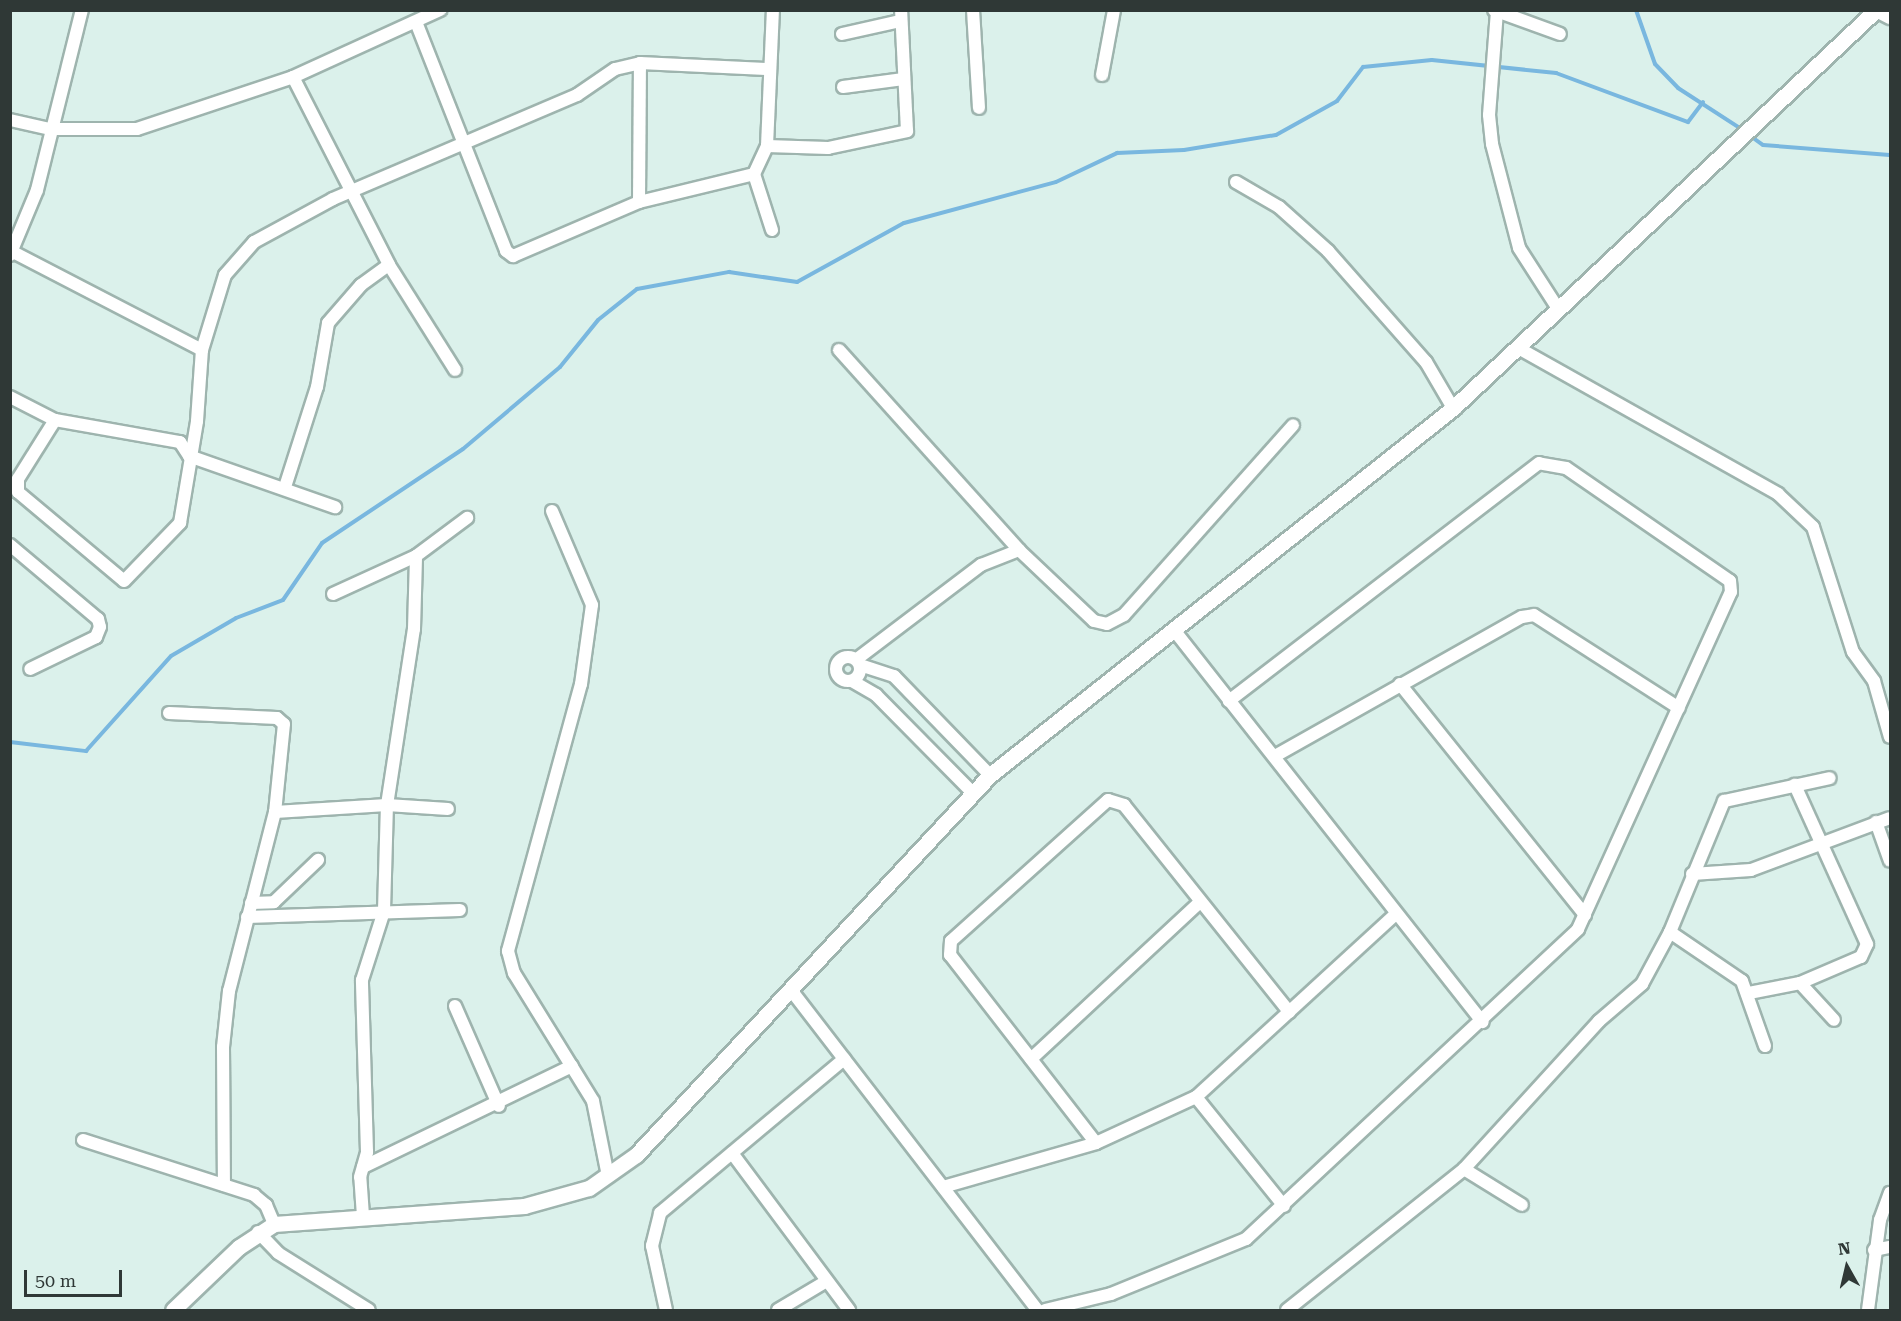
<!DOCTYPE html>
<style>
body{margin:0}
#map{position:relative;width:1901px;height:1321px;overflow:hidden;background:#dbf1eb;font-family:"Roboto Serif",serif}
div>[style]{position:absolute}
.stream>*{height:4px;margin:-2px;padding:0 2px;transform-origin:2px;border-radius:2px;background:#79b7df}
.roads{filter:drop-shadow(2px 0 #9eb4ae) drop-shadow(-2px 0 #9eb4ae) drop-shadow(0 2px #9eb4ae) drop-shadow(0 -2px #9eb4ae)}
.minor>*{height:12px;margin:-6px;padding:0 6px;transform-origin:6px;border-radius:6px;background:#fff}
.minor>.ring{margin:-6px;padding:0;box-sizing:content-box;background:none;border:12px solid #fff;border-radius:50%}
.tertiary>*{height:15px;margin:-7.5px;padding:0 7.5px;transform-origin:7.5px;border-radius:7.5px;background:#fff}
span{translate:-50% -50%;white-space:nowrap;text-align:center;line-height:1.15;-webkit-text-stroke:4.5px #dbf1eb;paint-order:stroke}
.frame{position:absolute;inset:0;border:12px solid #2f3836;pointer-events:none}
.north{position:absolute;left:1817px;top:1237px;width:60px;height:60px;-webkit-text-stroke:4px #dbf1eb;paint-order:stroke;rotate:352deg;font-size:16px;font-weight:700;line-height:24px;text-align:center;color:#2f3836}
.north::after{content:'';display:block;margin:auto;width:21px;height:27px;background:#2f3836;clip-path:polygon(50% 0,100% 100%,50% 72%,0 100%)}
.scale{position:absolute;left:24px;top:1270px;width:98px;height:27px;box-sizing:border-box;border:3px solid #2f3836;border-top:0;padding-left:8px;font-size:18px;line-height:21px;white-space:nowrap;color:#2f3836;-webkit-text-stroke:4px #dbf1eb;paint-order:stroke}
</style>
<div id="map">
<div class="stream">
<i style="left:1636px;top:10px;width:57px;rotate:70.6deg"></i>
<i style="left:1655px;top:64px;width:33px;rotate:46deg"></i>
<i style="left:1678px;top:88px;width:77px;rotate:32.9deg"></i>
<i style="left:1749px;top:135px;width:17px;rotate:36deg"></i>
<i style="left:1763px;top:145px;width:127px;rotate:4.5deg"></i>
<i style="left:10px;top:742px;width:77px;rotate:6.8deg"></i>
<i style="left:86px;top:751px;width:127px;rotate:-48.2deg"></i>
<i style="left:171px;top:656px;width:75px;rotate:-30.3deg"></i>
<i style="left:236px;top:618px;width:50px;rotate:-21deg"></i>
<i style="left:283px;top:600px;width:69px;rotate:-55.6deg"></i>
<i style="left:322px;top:543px;width:169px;rotate:-33.7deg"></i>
<i style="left:463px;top:449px;width:127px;rotate:-40.2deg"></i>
<i style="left:560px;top:367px;width:60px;rotate:-51deg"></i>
<i style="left:598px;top:320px;width:50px;rotate:-38.5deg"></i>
<i style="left:637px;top:289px;width:94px;rotate:-10.5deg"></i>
<i style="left:729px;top:272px;width:69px;rotate:8.4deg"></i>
<i style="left:797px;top:282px;width:122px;rotate:-28.9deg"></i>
<i style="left:904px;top:223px;width:157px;rotate:-15.1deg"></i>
<i style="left:1056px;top:182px;width:68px;rotate:-25.4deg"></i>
<i style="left:1117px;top:153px;width:67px;rotate:-2.6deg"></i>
<i style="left:1184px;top:150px;width:93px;rotate:-9.3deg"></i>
<i style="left:1276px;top:135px;width:70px;rotate:-29.1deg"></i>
<i style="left:1337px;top:101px;width:43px;rotate:-52.6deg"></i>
<i style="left:1363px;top:67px;width:69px;rotate:-5.8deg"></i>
<i style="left:1432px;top:60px;width:125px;rotate:6deg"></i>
<i style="left:1556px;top:73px;width:141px;rotate:20.4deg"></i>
<i style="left:1688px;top:122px;width:25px;rotate:-53deg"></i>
</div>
<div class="roads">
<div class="minor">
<i style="left:973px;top:10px;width:98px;rotate:86.5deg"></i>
<i style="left:1494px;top:10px;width:70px;rotate:20deg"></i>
<i style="left:1874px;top:10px;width:18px;rotate:27deg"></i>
<i style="left:1497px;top:11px;width:104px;rotate:94.4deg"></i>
<i style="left:1489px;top:115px;width:29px;rotate:84deg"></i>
<i style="left:1492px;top:144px;width:107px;rotate:75.4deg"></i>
<i style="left:1519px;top:248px;width:74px;rotate:57.2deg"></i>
<i style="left:416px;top:22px;width:246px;rotate:68.5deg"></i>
<i style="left:506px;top:251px;width:9px;rotate:36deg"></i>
<i style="left:513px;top:256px;width:137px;rotate:-23.2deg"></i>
<i style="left:639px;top:202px;width:118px;rotate:-13.7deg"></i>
<i style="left:842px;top:34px;width:59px;rotate:-12.6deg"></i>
<i style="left:1102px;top:75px;width:66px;rotate:-79.5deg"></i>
<i style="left:293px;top:77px;width:211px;rotate:62.9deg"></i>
<i style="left:389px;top:265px;width:124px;rotate:57.8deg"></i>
<i style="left:843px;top:87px;width:61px;rotate:-7.6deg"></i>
<i style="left:10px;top:120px;width:41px;rotate:12.7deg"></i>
<i style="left:50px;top:129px;width:87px"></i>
<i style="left:137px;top:129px;width:164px;rotate:-18.4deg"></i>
<i style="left:293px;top:77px;width:162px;rotate:-24.5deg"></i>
<i style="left:767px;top:146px;width:61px;rotate:1.9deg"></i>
<i style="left:828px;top:148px;width:81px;rotate:-12.1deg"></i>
<i style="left:907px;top:131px;width:121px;rotate:-92.8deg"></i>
<i style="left:1236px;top:182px;width:50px;rotate:30.2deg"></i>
<i style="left:1279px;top:207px;width:66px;rotate:41.9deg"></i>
<i style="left:1328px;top:251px;width:148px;rotate:48.6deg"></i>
<i style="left:1426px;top:362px;width:53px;rotate:59.6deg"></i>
<i style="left:639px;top:202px;width:139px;rotate:-89.6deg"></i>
<i style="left:772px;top:230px;width:59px;rotate:-107.8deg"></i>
<i style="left:754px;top:174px;width:31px;rotate:-65deg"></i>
<i style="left:767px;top:146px;width:136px;rotate:-87.5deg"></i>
<i style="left:13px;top:252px;width:213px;rotate:27.4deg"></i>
<i style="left:10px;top:255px;width:70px;rotate:-67.4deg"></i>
<i style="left:37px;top:190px;width:186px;rotate:-76deg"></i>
<i style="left:1520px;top:349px;width:296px;rotate:29.3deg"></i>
<i style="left:1778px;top:494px;width:48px;rotate:43.3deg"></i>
<i style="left:1813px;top:527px;width:131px;rotate:72.3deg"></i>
<i style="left:1853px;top:652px;width:36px;rotate:54deg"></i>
<i style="left:1874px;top:681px;width:58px;rotate:74.1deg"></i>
<i style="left:839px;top:350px;width:269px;rotate:48deg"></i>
<i style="left:1019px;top:550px;width:103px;rotate:43.4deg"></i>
<i style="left:1094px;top:621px;width:13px;rotate:13deg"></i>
<i style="left:1107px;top:624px;width:19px;rotate:-28deg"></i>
<i style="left:1124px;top:615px;width:254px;rotate:-48.3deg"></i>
<i style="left:10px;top:397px;width:51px;rotate:27.1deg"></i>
<i style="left:55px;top:420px;width:127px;rotate:10deg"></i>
<i style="left:180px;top:442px;width:17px;rotate:57deg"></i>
<i style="left:189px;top:456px;width:155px;rotate:19.3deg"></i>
<i style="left:55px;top:420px;width:70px;rotate:122.1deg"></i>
<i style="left:18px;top:479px;width:13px;rotate:90deg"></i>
<i style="left:18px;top:492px;width:138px;rotate:40deg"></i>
<i style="left:124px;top:581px;width:81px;rotate:-46deg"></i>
<i style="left:180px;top:523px;width:103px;rotate:-80.5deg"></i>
<i style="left:197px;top:421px;width:71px;rotate:-86deg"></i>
<i style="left:202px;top:350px;width:78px;rotate:-73deg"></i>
<i style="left:225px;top:275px;width:44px;rotate:-48.7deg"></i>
<i style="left:254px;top:242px;width:90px;rotate:-28.6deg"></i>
<i style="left:333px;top:199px;width:265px;rotate:-23.1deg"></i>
<i style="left:577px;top:95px;width:46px;rotate:-34.4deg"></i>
<i style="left:615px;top:69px;width:26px;rotate:-13deg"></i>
<i style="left:640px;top:63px;width:126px;rotate:2.7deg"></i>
<i style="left:285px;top:487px;width:105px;rotate:-72.3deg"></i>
<i style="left:317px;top:387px;width:65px;rotate:-80.2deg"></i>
<i style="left:328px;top:323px;width:50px;rotate:-49deg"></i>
<i style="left:361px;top:285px;width:34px;rotate:-36deg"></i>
<i style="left:552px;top:511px;width:102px;rotate:66.9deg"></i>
<i style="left:592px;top:605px;width:80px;rotate:97.9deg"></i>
<i style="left:581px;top:684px;width:277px;rotate:105.3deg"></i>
<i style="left:508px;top:951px;width:23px;rotate:75deg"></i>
<i style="left:514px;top:973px;width:150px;rotate:58.3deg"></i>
<i style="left:593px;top:1101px;width:76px;rotate:78.7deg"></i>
<i style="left:10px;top:545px;width:115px;rotate:40.1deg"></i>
<i style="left:98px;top:619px;width:8px;rotate:76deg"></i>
<i style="left:100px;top:627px;width:11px;rotate:112deg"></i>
<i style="left:96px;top:637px;width:73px;rotate:154.1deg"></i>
<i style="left:333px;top:594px;width:91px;rotate:-24.6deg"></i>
<i style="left:416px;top:556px;width:64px;rotate:-36.7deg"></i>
<i style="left:1174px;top:630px;width:499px;rotate:51.8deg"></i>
<i class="ring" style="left:836px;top:657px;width:12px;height:12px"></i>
<i style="left:857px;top:659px;width:156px;rotate:-37.2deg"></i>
<i style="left:981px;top:565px;width:41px;rotate:-21.5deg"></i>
<i style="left:860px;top:665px;width:36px;rotate:18deg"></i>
<i style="left:894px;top:676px;width:138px;rotate:45.9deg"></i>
<i style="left:852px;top:681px;width:28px;rotate:30deg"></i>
<i style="left:876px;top:695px;width:136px;rotate:45.3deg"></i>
<i style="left:1400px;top:684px;width:296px;rotate:51.3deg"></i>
<i style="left:169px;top:713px;width:108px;rotate:2.7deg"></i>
<i style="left:277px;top:718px;width:9px;rotate:41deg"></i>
<i style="left:284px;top:724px;width:88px;rotate:95.8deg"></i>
<i style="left:275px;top:812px;width:185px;rotate:104.4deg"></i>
<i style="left:229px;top:991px;width:56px;rotate:96.1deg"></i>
<i style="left:223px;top:1047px;width:138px;rotate:89.6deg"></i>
<i style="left:1275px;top:756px;width:283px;rotate:-29.4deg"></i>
<i style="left:1522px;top:617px;width:12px;rotate:-9deg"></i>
<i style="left:1534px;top:615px;width:172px;rotate:32.7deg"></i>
<i style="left:275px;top:812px;width:112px;rotate:-3.6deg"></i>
<i style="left:387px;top:805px;width:61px;rotate:3.8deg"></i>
<i style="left:1876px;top:822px;width:41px;rotate:70.3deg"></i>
<i style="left:1692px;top:874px;width:59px;rotate:-3.9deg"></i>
<i style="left:1751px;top:870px;width:148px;rotate:-20.5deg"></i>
<i style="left:251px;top:903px;width:23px;rotate:-2deg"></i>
<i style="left:274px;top:902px;width:61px;rotate:-43.7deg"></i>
<i style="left:247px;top:917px;width:213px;rotate:-1.9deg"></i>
<i style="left:1670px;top:932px;width:87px;rotate:34.2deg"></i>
<i style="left:1742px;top:981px;width:69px;rotate:70.5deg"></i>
<i style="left:1800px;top:983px;width:50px;rotate:47.4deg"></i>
<i style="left:791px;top:990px;width:404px;rotate:52.4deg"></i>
<i style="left:1749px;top:993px;width:52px;rotate:-11.1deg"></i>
<i style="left:1800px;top:983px;width:66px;rotate:-23.1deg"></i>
<i style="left:1861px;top:957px;width:14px;rotate:-65deg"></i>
<i style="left:1867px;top:944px;width:175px;rotate:-114.4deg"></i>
<i style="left:455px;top:1006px;width:109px;rotate:66.3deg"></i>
<i style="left:1031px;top:1059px;width:229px;rotate:-42.9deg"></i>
<i style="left:1196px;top:1097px;width:140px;rotate:51.1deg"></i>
<i style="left:83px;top:1140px;width:180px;rotate:17.8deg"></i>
<i style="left:254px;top:1195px;width:16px;rotate:40deg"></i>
<i style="left:266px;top:1205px;width:21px;rotate:67deg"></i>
<i style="left:1096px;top:1143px;width:238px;rotate:-127.8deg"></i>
<i style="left:950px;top:955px;width:14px;rotate:-86deg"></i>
<i style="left:951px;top:941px;width:211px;rotate:-41.9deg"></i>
<i style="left:1108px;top:800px;width:17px;rotate:17deg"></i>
<i style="left:1124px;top:805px;width:265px;rotate:51.4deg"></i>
<i style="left:732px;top:1153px;width:196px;rotate:53.3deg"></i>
<i style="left:363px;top:1167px;width:232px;rotate:-25.8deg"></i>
<i style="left:1464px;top:1169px;width:68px;rotate:31.8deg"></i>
<i style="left:943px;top:1187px;width:159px;rotate:-16deg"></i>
<i style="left:1096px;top:1143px;width:110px;rotate:-24.7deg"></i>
<i style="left:1196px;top:1097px;width:271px;rotate:-42.5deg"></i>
<i style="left:363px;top:1216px;width:39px;rotate:-94deg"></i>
<i style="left:360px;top:1177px;width:26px;rotate:-74deg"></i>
<i style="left:367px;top:1152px;width:172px;rotate:-91.7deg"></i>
<i style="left:362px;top:980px;width:72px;rotate:-72.3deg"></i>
<i style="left:384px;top:911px;width:106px;rotate:-88.4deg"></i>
<i style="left:387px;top:805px;width:178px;rotate:-81.3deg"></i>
<i style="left:414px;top:629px;width:73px;rotate:-88.4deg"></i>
<i style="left:258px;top:1232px;width:29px;rotate:46deg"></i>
<i style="left:278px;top:1253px;width:107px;rotate:32.1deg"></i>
<i style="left:1874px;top:1250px;width:16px;rotate:-11deg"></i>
<i style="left:666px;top:1310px;width:66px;rotate:-102.3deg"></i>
<i style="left:652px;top:1246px;width:34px;rotate:-76deg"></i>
<i style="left:660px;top:1213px;width:240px;rotate:-39.9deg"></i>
<i style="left:778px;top:1310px;width:55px;rotate:-30.8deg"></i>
<i style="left:1045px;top:1310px;width:68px;rotate:-13.6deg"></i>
<i style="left:1111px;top:1294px;width:146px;rotate:-22.2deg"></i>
<i style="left:1246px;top:1239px;width:454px;rotate:-43deg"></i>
<i style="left:1578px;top:929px;width:370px;rotate:-65.6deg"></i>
<i style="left:1731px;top:592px;width:11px;rotate:-95deg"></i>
<i style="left:1730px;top:581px;width:199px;rotate:-145.4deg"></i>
<i style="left:1566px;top:468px;width:27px;rotate:-170deg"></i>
<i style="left:1539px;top:463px;width:391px;rotate:142.5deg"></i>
<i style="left:1287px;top:1310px;width:226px;rotate:-38.5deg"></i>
<i style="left:1464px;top:1169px;width:200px;rotate:-47.6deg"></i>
<i style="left:1599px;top:1021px;width:57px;rotate:-40.7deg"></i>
<i style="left:1642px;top:984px;width:59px;rotate:-61.7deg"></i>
<i style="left:1670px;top:932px;width:142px;rotate:-67.6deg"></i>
<i style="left:1724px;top:801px;width:108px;rotate:-12.2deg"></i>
<i style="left:1868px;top:1310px;width:91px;rotate:-82.4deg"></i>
<i style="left:1880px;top:1220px;width:29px;rotate:-70deg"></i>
</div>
<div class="tertiary">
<i style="left:173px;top:1310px;width:91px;rotate:-43.7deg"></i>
<i style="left:239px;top:1247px;width:42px;rotate:-33.3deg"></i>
<i style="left:274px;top:1224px;width:251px;rotate:-4.1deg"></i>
<i style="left:524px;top:1206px;width:67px;rotate:-15.5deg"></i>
<i style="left:589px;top:1188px;width:57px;rotate:-35.1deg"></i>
<i style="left:636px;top:1155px;width:519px;rotate:-47.03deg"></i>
<i style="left:990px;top:775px;width:591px;rotate:-38.4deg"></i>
<i style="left:1453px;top:408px;width:581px;rotate:-43.26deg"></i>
</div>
</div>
<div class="frame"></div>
<div class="north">N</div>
<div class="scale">50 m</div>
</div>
